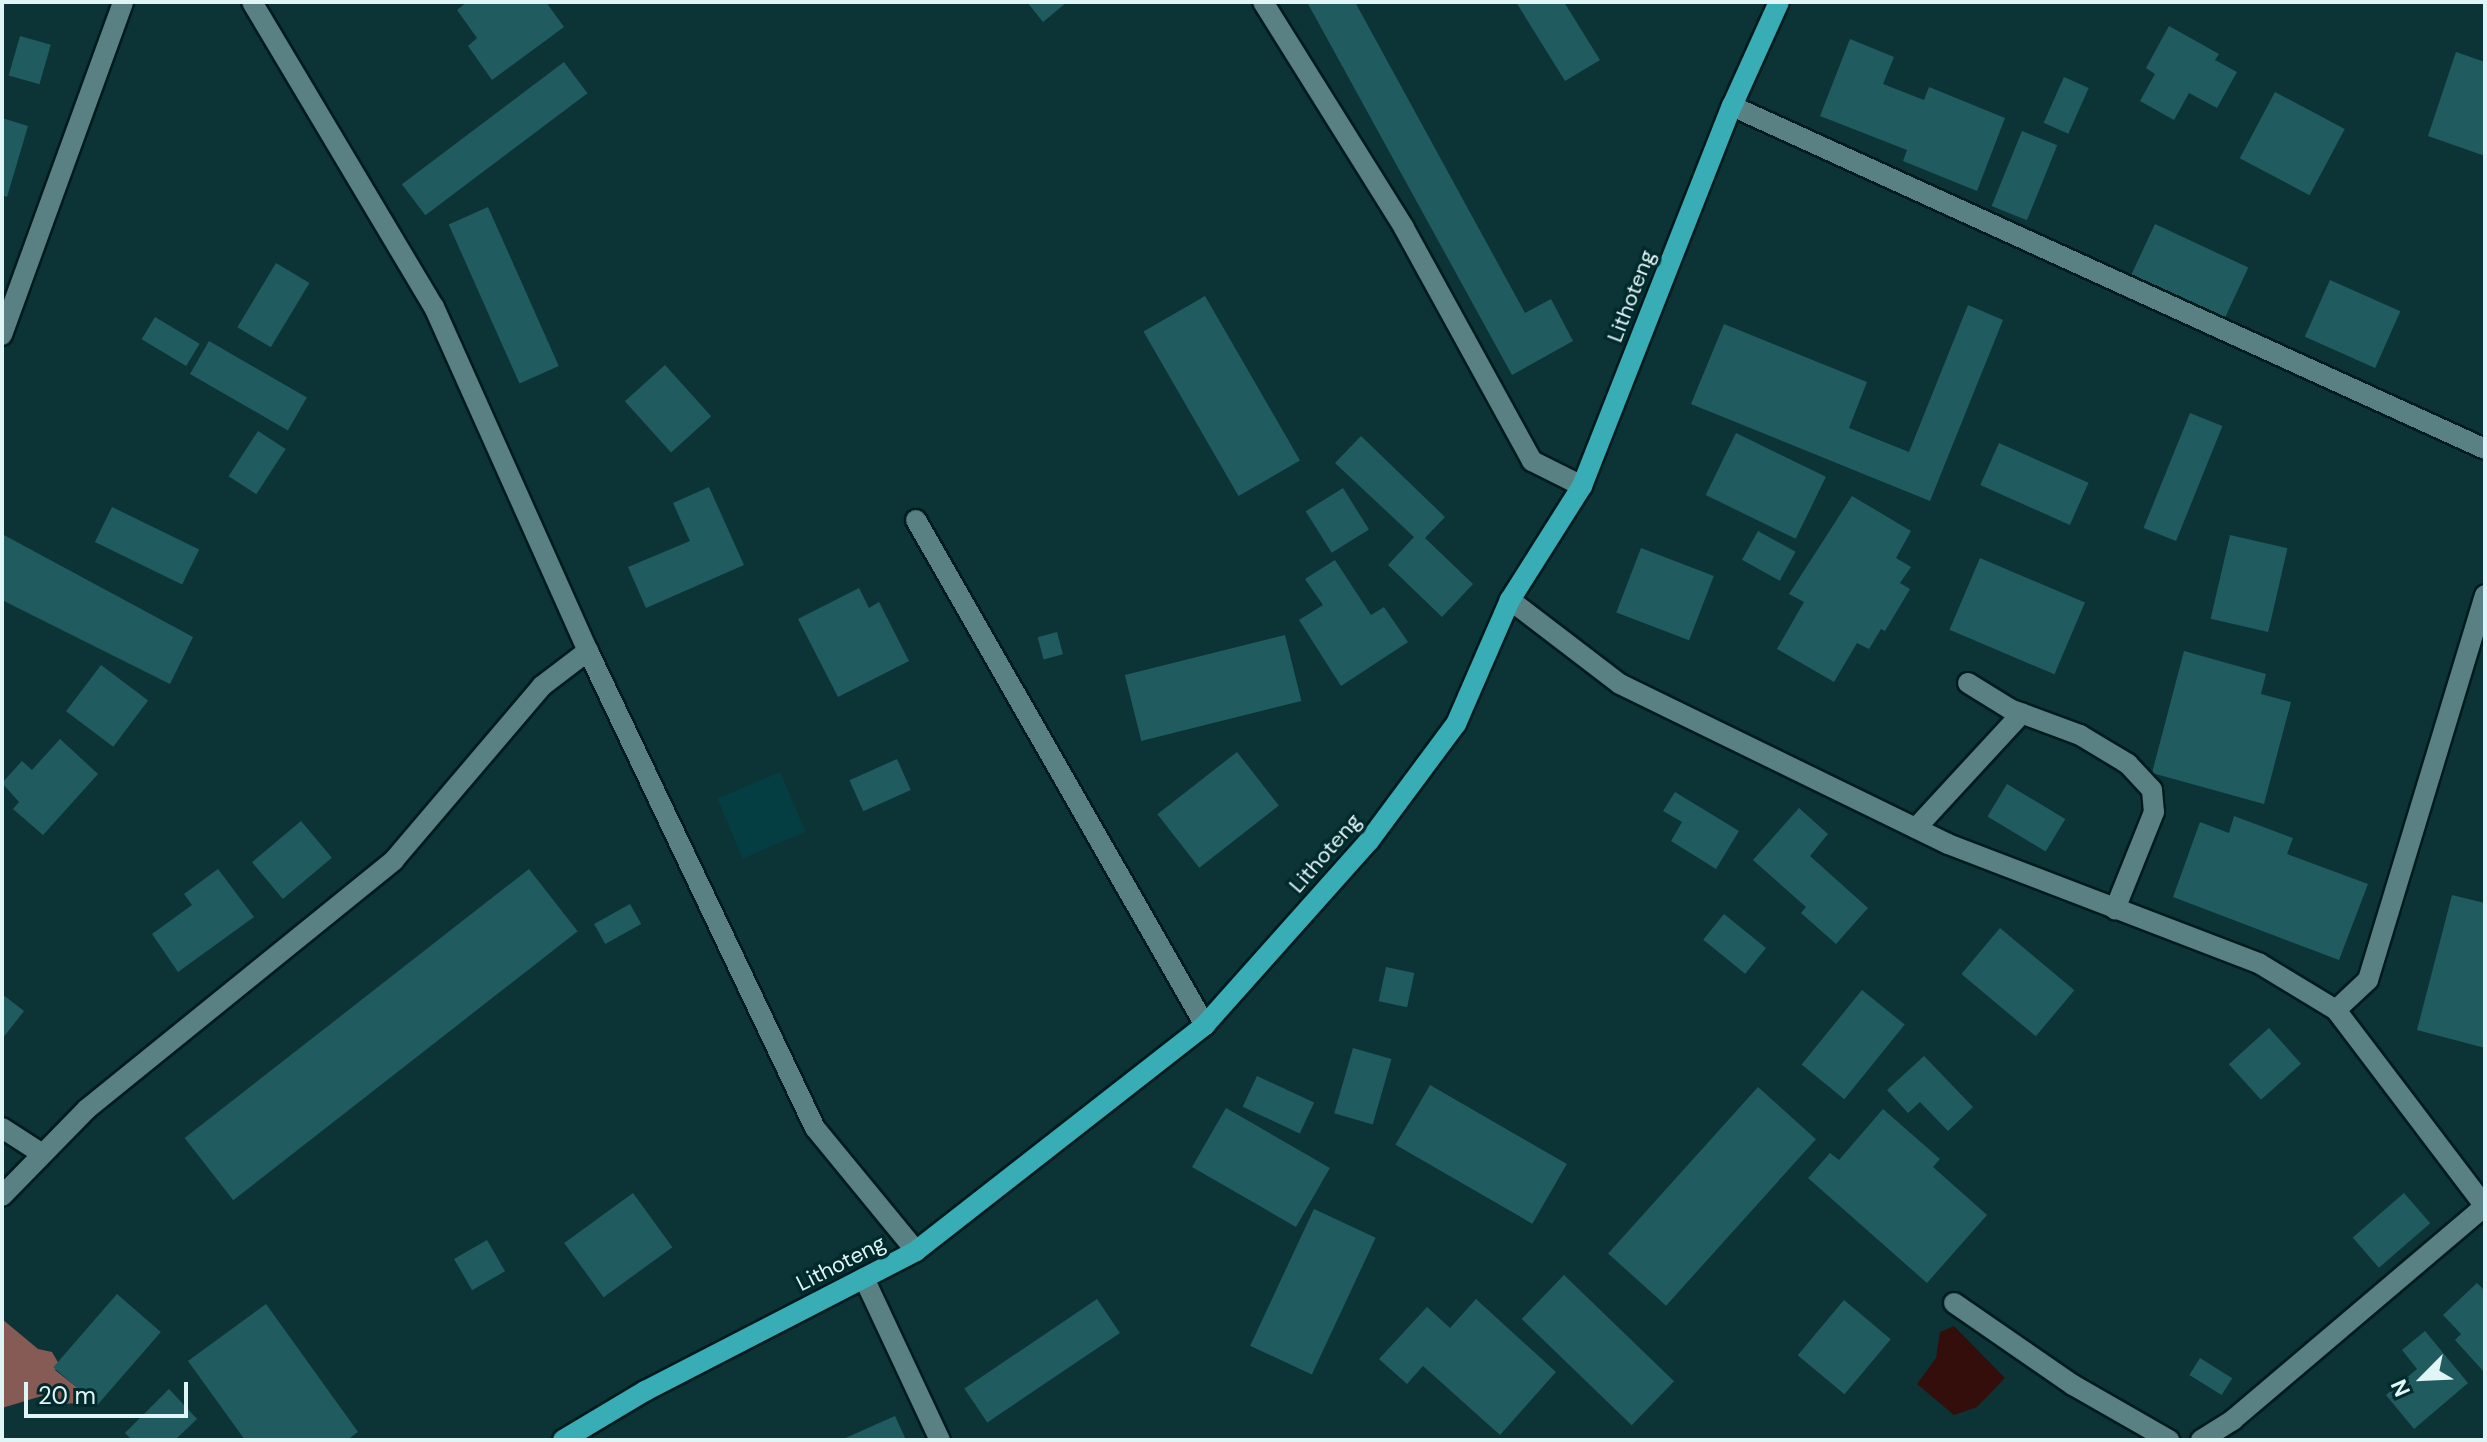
<!DOCTYPE html>
<style>
body{margin:0}
#map{position:relative;width:2487px;height:1442px;overflow:hidden;background:#0c3437;font-family:"DM Sans",sans-serif}
div>[style]{position:absolute}
.built>*{inset:0;background:#053e42;transform-origin:0 0}
.forest>*{inset:0;background:#875b55}
.water>*{inset:0;background:#330e0b}
.building>*{inset:0;background:#205b60;transform-origin:0 0}
.roads{filter:drop-shadow(2px 0 #001b1d) drop-shadow(-2px 0 #001b1d) drop-shadow(0 2px #001b1d) drop-shadow(0 -2px #001b1d)}
.minor>*{height:20px;margin:-10px;padding:0 10px;transform-origin:10px;border-radius:10px;background:#598083}
.major>*{height:20px;margin:-10px;padding:0 10px;transform-origin:10px;border-radius:10px;background:#39adb5}
span{translate:-50% -50%;white-space:nowrap;text-align:center;line-height:1.15;-webkit-text-stroke:7px #012a2d;paint-order:stroke}
.street-label{font-size:22px;color:#e0f5f6}
.frame{position:absolute;inset:0;border:4px solid #e0f5f6;pointer-events:none}
.north{position:absolute;left:2383px;top:1338px;width:80px;height:80px;-webkit-text-stroke:6px #012a2d;paint-order:stroke;rotate:246deg;font-size:22px;font-weight:700;line-height:32px;text-align:center;color:#e0f5f6}
.north::after{content:'';display:block;margin:auto;width:28px;height:36px;background:#e0f5f6;clip-path:polygon(50% 0,100% 100%,50% 72%,0 100%)}
.scale{position:absolute;left:24px;top:1382px;width:164px;height:36px;box-sizing:border-box;border:4px solid #e0f5f6;border-top:0;padding-left:10px;font-size:24px;line-height:28px;white-space:nowrap;color:#e0f5f6;-webkit-text-stroke:6px #012a2d;paint-order:stroke}
</style>
<div id="map">
<div class="built">
<i style="left:780px;top:772px;width:65px;height:68px;rotate:67deg"></i>
</div>
<div class="forest">
<i style="clip-path:polygon(2px 1319px,38px 1349px,52px 1352px,59px 1364px,55px 1370px,85px 1394px,78px 1403px,62px 1404px,45px 1395px,2px 1408px)"></i>
</div>
<div class="water">
<i style="clip-path:polygon(1954px 1326px,2005px 1378px,1977px 1407px,1954px 1415px,1917px 1384px,1936px 1358px,1940px 1332px)"></i>
</div>
<div class="building">
<i style="clip-path:polygon(467px 2px,546px 2px,564px 27px,492px 80px,468px 46px,477px 38px,457px 10px)"></i>
<i style="clip-path:polygon(1027px 2px,1067px 2px,1043px 22px)"></i>
<i style="clip-path:polygon(1307px 2px,1355px 2px,1525px 313px,1551px 299px,1573px 341px,1512px 375px)"></i>
<i style="clip-path:polygon(1516px 2px,1564px 2px,1600px 60px,1565px 81px)"></i>
<i style="clip-path:polygon(2169px 26px,2219px 54px,2215px 60px,2237px 72px,2217px 108px,2189px 93px,2174px 120px,2140px 101px,2155px 74px,2146px 68px)"></i>
<i style="left:20px;top:36px;width:32px;height:41px;rotate:16deg"></i>
<i style="clip-path:polygon(1850px 39px,1894px 57px,1883px 84px,1924px 100px,1929px 87px,2005px 118px,1977px 191px,1903px 161px,1907px 150px,1820px 116px)"></i>
<i style="clip-path:polygon(2456px 52px,2485px 62px,2485px 156px,2428px 136px)"></i>
<i style="left:564px;top:62px;width:39px;height:203px;rotate:53deg"></i>
<i style="left:2064px;top:77px;width:27px;height:50px;rotate:24deg"></i>
<i style="left:2275px;top:92px;width:79px;height:75px;rotate:28deg"></i>
<i style="clip-path:polygon(2px 118px,28px 126px,7px 197px,2px 195px)"></i>
<i style="left:2022px;top:131px;width:38px;height:81px;rotate:22deg"></i>
<i style="left:488px;top:207px;width:174px;height:43px;rotate:66deg"></i>
<i style="left:2155px;top:224px;width:103px;height:56px;rotate:25deg"></i>
<i style="left:276px;top:263px;width:39px;height:75px;rotate:31deg"></i>
<i style="left:2330px;top:280px;width:77px;height:62px;rotate:24deg"></i>
<i style="left:1205px;top:296px;width:190px;height:71px;rotate:60deg"></i>
<i style="clip-path:polygon(1968px 305px,2003px 320px,1930px 501px,1691px 404px,1724px 324px,1867px 382px,1849px 428px,1909px 452px)"></i>
<i style="left:155px;top:317px;width:52px;height:26px;rotate:31deg"></i>
<i style="left:209px;top:341px;width:113px;height:38px;rotate:30deg"></i>
<i style="left:665px;top:365px;width:69px;height:54px;rotate:48deg"></i>
<i style="left:2190px;top:413px;width:35px;height:124px;rotate:22deg"></i>
<i style="left:258px;top:431px;width:33px;height:54px;rotate:33deg"></i>
<i style="left:1736px;top:433px;width:100px;height:69px;rotate:26deg"></i>
<i style="clip-path:polygon(1361px 436px,1445px 517px,1425px 538px,1473px 584px,1442px 617px,1388px 565px,1414px 537px,1335px 463px)"></i>
<i style="left:1999px;top:443px;width:98px;height:46px;rotate:24deg"></i>
<i style="clip-path:polygon(709px 487px,744px 565px,646px 608px,628px 567px,690px 541px,673px 503px)"></i>
<i style="left:1343px;top:488px;width:49px;height:44px;rotate:58deg"></i>
<i style="clip-path:polygon(1852px 496px,1911px 531px,1896px 558px,1911px 567px,1900px 583px,1910px 589px,1885px 631px,1881px 629px,1869px 649px,1857px 643px,1834px 682px,1777px 649px,1804px 602px,1789px 594px)"></i>
<i style="left:112px;top:507px;width:97px;height:39px;rotate:26deg"></i>
<i style="left:1758px;top:531px;width:43px;height:33px;rotate:29deg"></i>
<i style="clip-path:polygon(2px 534px,193px 637px,170px 684px,2px 600px)"></i>
<i style="left:2230px;top:535px;width:59px;height:86px;rotate:13deg"></i>
<i style="left:1641px;top:548px;width:78px;height:69px;rotate:21deg"></i>
<i style="left:1980px;top:558px;width:114px;height:78px;rotate:23deg"></i>
<i style="clip-path:polygon(1335px 560px,1371px 615px,1384px 607px,1408px 642px,1341px 686px,1299px 620px,1323px 605px,1305px 579px)"></i>
<i style="clip-path:polygon(859px 588px,869px 608px,879px 602px,909px 661px,838px 697px,798px 619px)"></i>
<i style="left:1057px;top:632px;width:23px;height:20px;rotate:75deg"></i>
<i style="left:1285px;top:635px;width:68px;height:165px;rotate:76deg"></i>
<i style="clip-path:polygon(2184px 651px,2266px 674px,2261px 694px,2291px 702px,2264px 804px,2152px 773px)"></i>
<i style="left:101px;top:665px;width:59px;height:58px;rotate:37deg"></i>
<i style="clip-path:polygon(60px 739px,98px 774px,43px 835px,13px 809px,19px 802px,2px 783px,22px 761px,32px 770px)"></i>
<i style="left:1237px;top:752px;width:68px;height:101px;rotate:52deg"></i>
<i style="left:897px;top:759px;width:34px;height:52px;rotate:66deg"></i>
<i style="left:2007px;top:784px;width:68px;height:38px;rotate:31deg"></i>
<i style="clip-path:polygon(1675px 792px,1739px 831px,1716px 869px,1671px 841px,1682px 822px,1663px 811px)"></i>
<i style="clip-path:polygon(1799px 808px,1828px 834px,1810px 856px,1868px 908px,1836px 944px,1801px 913px,1806px 907px,1753px 860px)"></i>
<i style="clip-path:polygon(2234px 816px,2293px 838px,2287px 854px,2368px 884px,2339px 960px,2173px 897px,2200px 822px,2229px 833px)"></i>
<i style="left:301px;top:821px;width:48px;height:64px;rotate:50deg"></i>
<i style="clip-path:polygon(218px 869px,254px 917px,178px 972px,152px 934px,192px 905px,184px 894px)"></i>
<i style="left:529px;top:869px;width:79px;height:437px;rotate:52deg"></i>
<i style="clip-path:polygon(2452px 895px,2485px 903px,2485px 1048px,2417px 1030px)"></i>
<i style="left:630px;top:904px;width:23px;height:41px;rotate:61deg"></i>
<i style="left:1724px;top:914px;width:54px;height:33px;rotate:39deg"></i>
<i style="left:2000px;top:928px;width:97px;height:60px;rotate:40deg"></i>
<i style="left:1386px;top:967px;width:29px;height:35px;rotate:12deg"></i>
<i style="left:1862px;top:990px;width:55px;height:96px;rotate:39deg"></i>
<i style="clip-path:polygon(2px 994px,24px 1011px,2px 1039px)"></i>
<i style="left:2269px;top:1028px;width:48px;height:54px;rotate:48deg"></i>
<i style="left:1353px;top:1048px;width:40px;height:68px;rotate:16deg"></i>
<i style="clip-path:polygon(1924px 1056px,1973px 1107px,1948px 1131px,1920px 1102px,1908px 1113px,1887px 1090px)"></i>
<i style="left:1257px;top:1076px;width:63px;height:34px;rotate:25deg"></i>
<i style="left:1430px;top:1085px;width:158px;height:69px;rotate:30deg"></i>
<i style="left:1758px;top:1087px;width:78px;height:224px;rotate:42deg"></i>
<i style="left:1226px;top:1108px;width:120px;height:68px;rotate:30deg"></i>
<i style="clip-path:polygon(1883px 1109px,1940px 1159px,1933px 1167px,1987px 1215px,1927px 1283px,1808px 1178px,1830px 1153px,1839px 1160px)"></i>
<i style="left:633px;top:1193px;width:67px;height:85px;rotate:54deg"></i>
<i style="left:2404px;top:1193px;width:40px;height:68px;rotate:49deg"></i>
<i style="left:1314px;top:1209px;width:68px;height:151px;rotate:25deg"></i>
<i style="left:487px;top:1240px;width:36px;height:38px;rotate:60deg"></i>
<i style="left:1564px;top:1275px;width:153px;height:61px;rotate:44deg"></i>
<i style="clip-path:polygon(2477px 1283px,2485px 1291px,2485px 1373px,2455px 1340px,2461px 1334px,2443px 1315px)"></i>
<i style="left:117px;top:1294px;width:58px;height:97px;rotate:41deg"></i>
<i style="left:1097px;top:1299px;width:41px;height:160px;rotate:56deg"></i>
<i style="clip-path:polygon(1476px 1299px,1556px 1372px,1500px 1435px,1423px 1366px,1407px 1384px,1379px 1359px,1427px 1307px,1450px 1328px)"></i>
<i style="left:1844px;top:1300px;width:61px;height:72px;rotate:40deg"></i>
<i style="clip-path:polygon(266px 1304px,358px 1432px,347px 1440px,245px 1440px,188px 1361px)"></i>
<i style="clip-path:polygon(2425px 1331px,2468px 1383px,2414px 1429px,2386px 1395px,2417px 1369px,2402px 1350px)"></i>
<i style="left:2200px;top:1358px;width:38px;height:20px;rotate:32deg"></i>
<i style="clip-path:polygon(169px 1389px,197px 1419px,175px 1440px,132px 1440px,125px 1433px)"></i>
<i style="clip-path:polygon(895px 1416px,906px 1440px,841px 1440px)"></i>
</div>
<div class="roads">
<div class="minor">
<i style="left:252px;top:2px;width:355px;rotate:59.2deg"></i>
<i style="left:434px;top:307px;width:377px;rotate:65.9deg"></i>
<i style="left:588px;top:651px;width:528px;rotate:64.55deg"></i>
<i style="left:815px;top:1128px;width:159px;rotate:50.6deg"></i>
<i style="left:1263px;top:2px;width:266px;rotate:58deg"></i>
<i style="left:1404px;top:228px;width:266px;rotate:61.2deg"></i>
<i style="left:1532px;top:461px;width:56px;rotate:26.6deg"></i>
<i style="left:1732px;top:106px;width:827px;rotate:24.49deg"></i>
<i style="left:2px;top:335px;width:354px;rotate:-70deg"></i>
<i style="left:916px;top:520px;width:582px;rotate:60.22deg"></i>
<i style="left:1510px;top:600px;width:138px;rotate:37.4deg"></i>
<i style="left:1620px;top:684px;width:365px;rotate:26deg"></i>
<i style="left:1948px;top:844px;width:334px;rotate:21deg"></i>
<i style="left:2260px;top:964px;width:89px;rotate:31.2deg"></i>
<i style="left:2336px;top:1010px;width:246px;rotate:52.8deg"></i>
<i style="left:2485px;top:1206px;width:331px;rotate:139.7deg"></i>
<i style="left:2233px;top:1420px;width:38px;rotate:148deg"></i>
<i style="left:1968px;top:683px;width:49px;rotate:31.8deg"></i>
<i style="left:2010px;top:709px;width:75px;rotate:20.4deg"></i>
<i style="left:2080px;top:735px;width:56px;rotate:31.1deg"></i>
<i style="left:2128px;top:764px;width:35px;rotate:47deg"></i>
<i style="left:2152px;top:790px;width:22px;rotate:85deg"></i>
<i style="left:2154px;top:812px;width:105px;rotate:111.9deg"></i>
<i style="left:1916px;top:828px;width:156px;rotate:-47.3deg"></i>
<i style="left:2336px;top:1010px;width:44px;rotate:-43.2deg"></i>
<i style="left:2368px;top:980px;width:402px;rotate:-73.1deg"></i>
<i style="left:2px;top:1128px;width:46px;rotate:32.7deg"></i>
<i style="left:2px;top:1196px;width:122px;rotate:-45.7deg"></i>
<i style="left:87px;top:1109px;width:395px;rotate:-39deg"></i>
<i style="left:394px;top:860px;width:228px;rotate:-49.6deg"></i>
<i style="left:542px;top:686px;width:58px;rotate:-37.3deg"></i>
<i style="left:864px;top:1278px;width:179px;rotate:64.9deg"></i>
<i style="left:1954px;top:1303px;width:145px;rotate:34.6deg"></i>
<i style="left:2073px;top:1385px;width:111px;rotate:29.8deg"></i>
</div>
<div class="major">
<i style="left:563px;top:1440px;width:96px;rotate:-30.9deg"></i>
<i style="left:645px;top:1391px;width:305px;rotate:-27.3deg"></i>
<i style="left:916px;top:1251px;width:367px;rotate:-38deg"></i>
<i style="left:1205px;top:1025px;width:246px;rotate:-48.3deg"></i>
<i style="left:1369px;top:841px;width:146px;rotate:-53.4deg"></i>
<i style="left:1456px;top:724px;width:135px;rotate:-66.5deg"></i>
<i style="left:1510px;top:600px;width:135px;rotate:-57.7deg"></i>
<i style="left:1582px;top:486px;width:409px;rotate:-68.5deg"></i>
<i style="left:1732px;top:106px;width:114px;rotate:-65.7deg"></i>
</div>
</div>
<div class="street-label">
<span style="left:1631px;top:296px;rotate:-69deg">Lithoteng</span>
<span style="left:1325px;top:853px;rotate:-49deg">Lithoteng</span>
<span style="left:841px;top:1263px;rotate:-27deg">Lithoteng</span>
</div>
<div class="frame"></div>
<div class="north">N</div>
<div class="scale">20 m</div>
</div>
